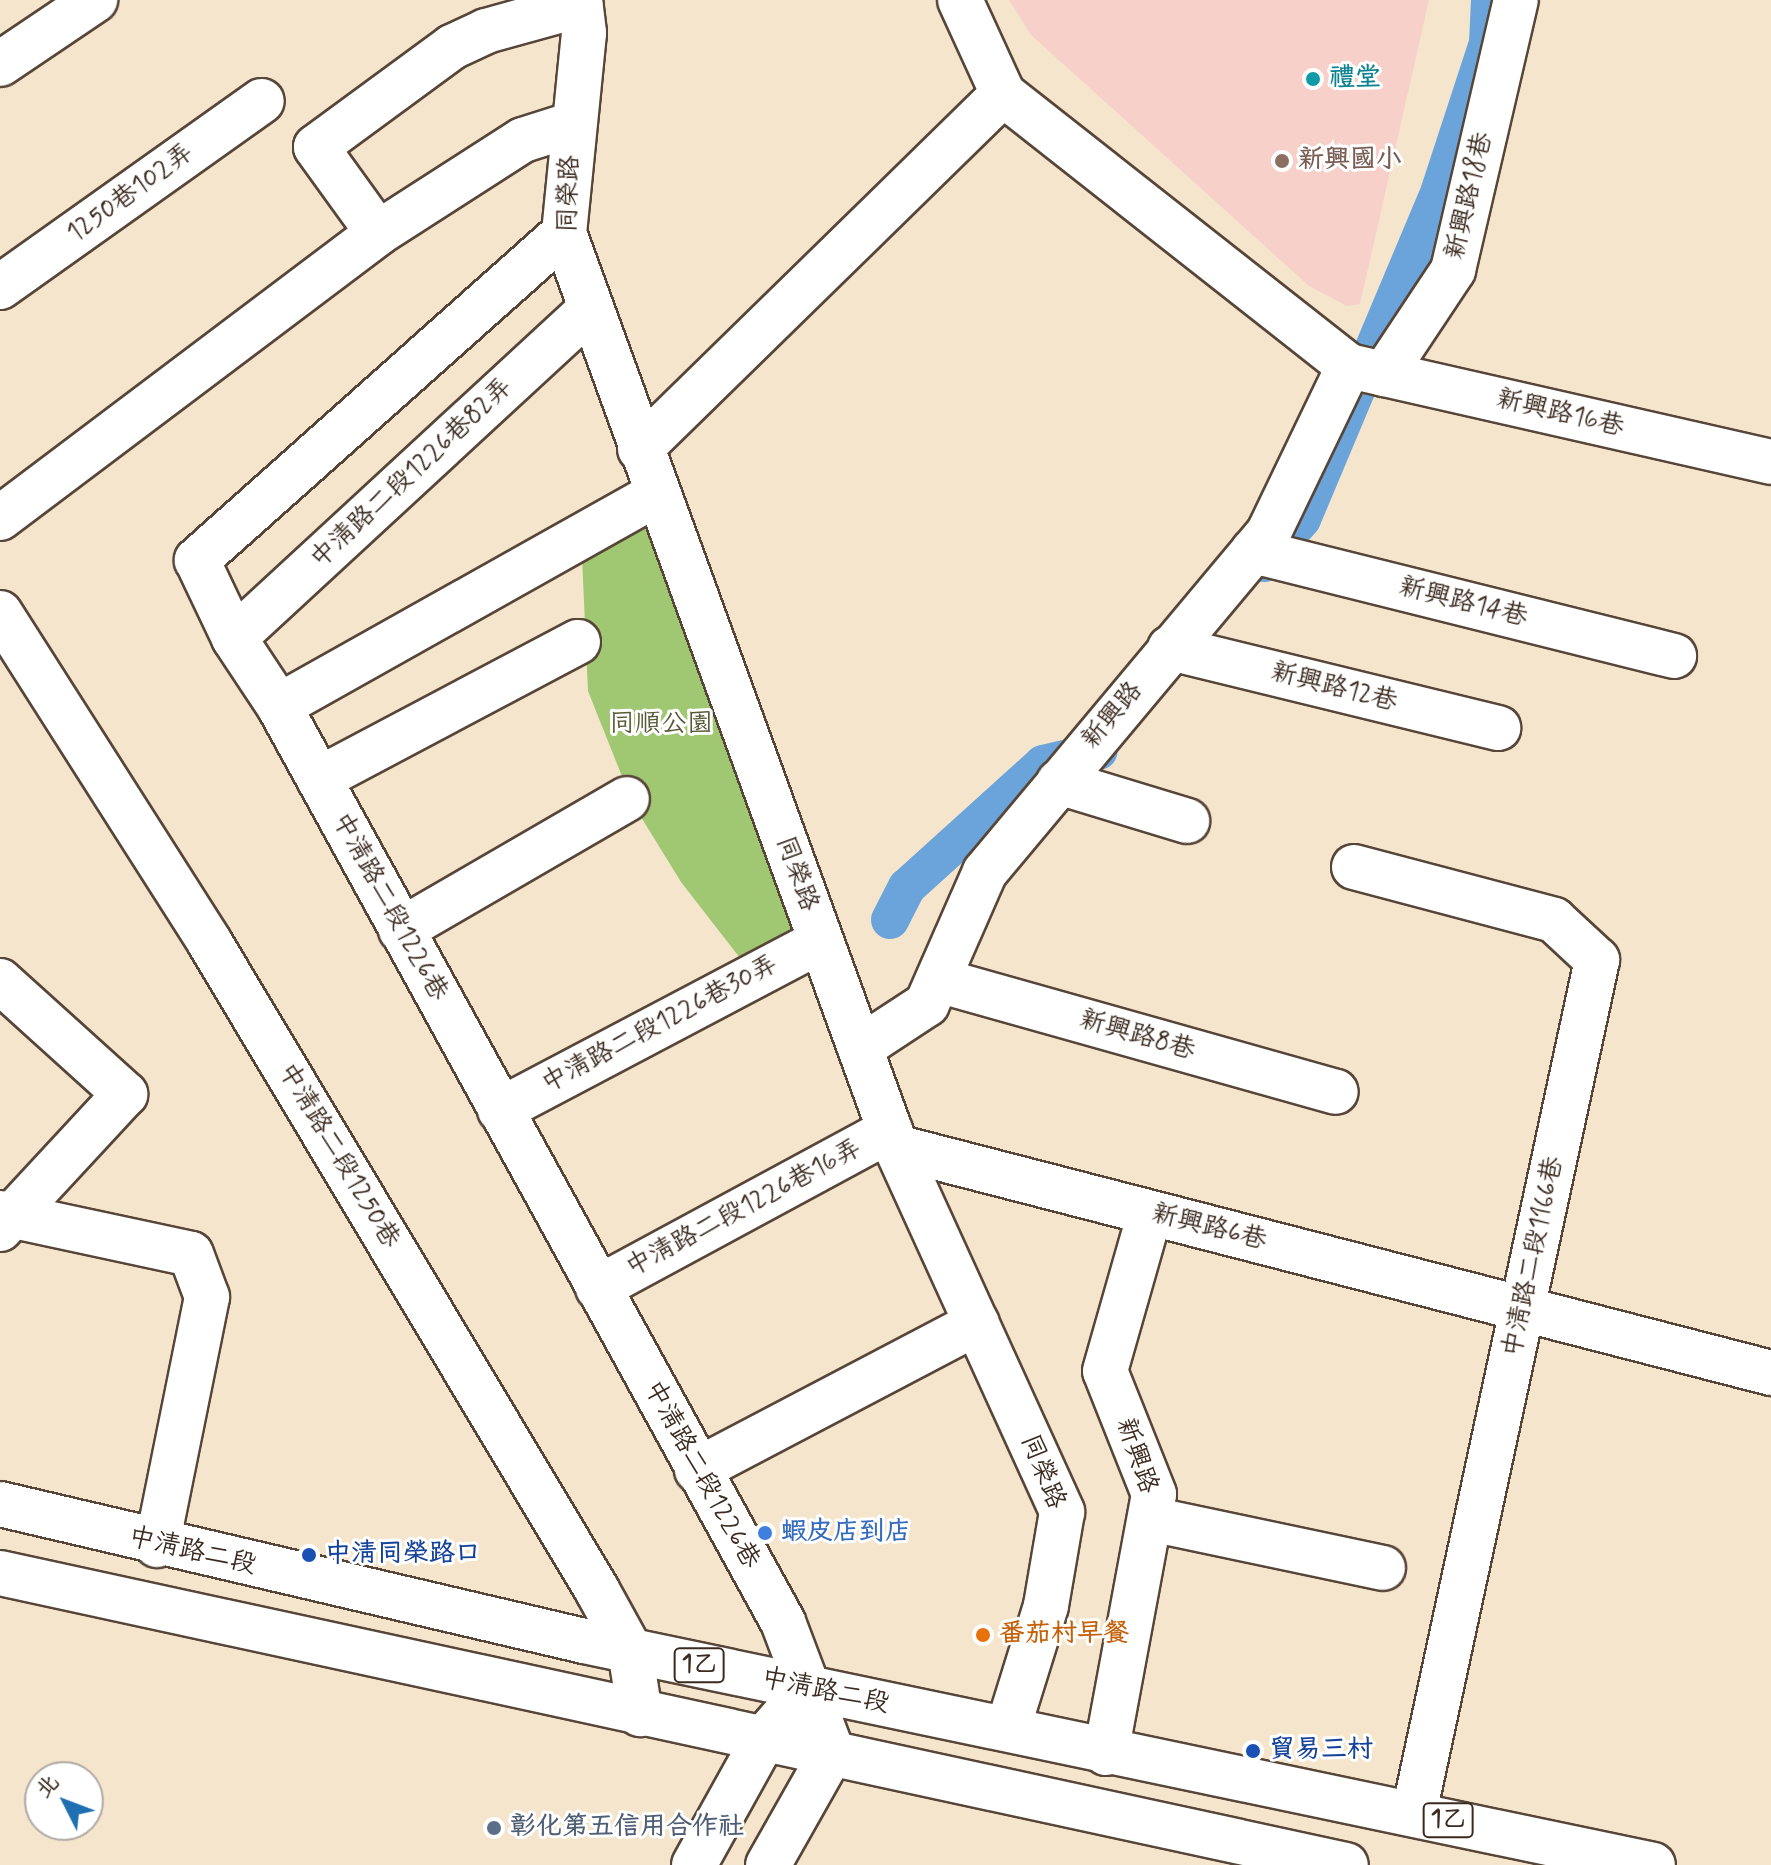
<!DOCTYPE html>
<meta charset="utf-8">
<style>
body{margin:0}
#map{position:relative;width:1771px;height:1865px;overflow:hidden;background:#f5e5cd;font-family:Mynerve,"LXGW WenKai TC",sans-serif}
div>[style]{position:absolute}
.built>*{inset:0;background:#f7d1c9}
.green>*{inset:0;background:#a0c772}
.canal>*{height:38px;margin:-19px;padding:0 19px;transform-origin:19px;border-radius:19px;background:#6ba4da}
.roads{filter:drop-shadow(2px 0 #574638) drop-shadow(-2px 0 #574638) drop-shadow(0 2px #574638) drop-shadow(0 -2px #574638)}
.minor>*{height:44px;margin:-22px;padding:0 22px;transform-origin:22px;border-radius:22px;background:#fff}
.major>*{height:44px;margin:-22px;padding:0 22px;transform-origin:22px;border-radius:22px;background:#fff}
.dots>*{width:22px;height:22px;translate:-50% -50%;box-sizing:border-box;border:4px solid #fff;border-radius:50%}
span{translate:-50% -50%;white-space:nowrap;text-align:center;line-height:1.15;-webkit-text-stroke:6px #fff;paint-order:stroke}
.shield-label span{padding:2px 6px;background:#fff;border:2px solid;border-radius:6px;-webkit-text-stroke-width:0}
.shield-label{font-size:24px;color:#3b2a1e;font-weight:700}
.culture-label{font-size:26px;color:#0d838f;font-weight:700}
.left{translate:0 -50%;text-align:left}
.education-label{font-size:26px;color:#785e54;font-weight:700}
.street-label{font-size:26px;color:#3b2a1e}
.park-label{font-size:26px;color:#595937}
.shop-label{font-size:26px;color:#366cbe;font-weight:700}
.transit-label{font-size:26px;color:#164399;font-weight:700}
.food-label{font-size:26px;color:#c56008;font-weight:700}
.service-label{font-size:26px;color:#4e5e75;font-weight:700}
.north{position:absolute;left:24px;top:1761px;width:80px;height:80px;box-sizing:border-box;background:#fff;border:2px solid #b1aaa5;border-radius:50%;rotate:312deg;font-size:22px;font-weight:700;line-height:32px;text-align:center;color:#3b2a1e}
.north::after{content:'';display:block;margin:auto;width:28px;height:36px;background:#1f6fb2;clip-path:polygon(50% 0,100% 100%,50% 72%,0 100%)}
</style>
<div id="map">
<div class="built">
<i style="clip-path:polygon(1009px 0,1429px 0,1360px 304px,1347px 306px,1309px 286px,1031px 35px)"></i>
</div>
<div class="green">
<i style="clip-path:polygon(647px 523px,799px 924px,740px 958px,681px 882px,633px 804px,588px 691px,582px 557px)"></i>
</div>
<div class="canal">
<i style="left:1264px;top:563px;width:58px;rotate:-49.2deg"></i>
<i style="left:1302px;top:519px;width:357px;rotate:-67.2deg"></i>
<i style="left:1440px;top:190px;width:155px;rotate:-71.9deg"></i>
<i style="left:1488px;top:43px;width:43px;rotate:-87.3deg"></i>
<i style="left:890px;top:920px;width:37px;rotate:-63deg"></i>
<i style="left:907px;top:887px;width:183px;rotate:-42.1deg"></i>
<i style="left:1043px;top:764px;width:57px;rotate:-13.1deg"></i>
</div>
<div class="roads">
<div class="minor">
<i style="left:580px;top:0;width:33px;rotate:83deg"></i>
<i style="left:584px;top:33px;width:201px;rotate:95.7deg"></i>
<i style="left:564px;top:233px;width:972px;rotate:70.04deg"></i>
<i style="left:896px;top:1147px;width:401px;rotate:65.5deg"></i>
<i style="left:1062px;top:1512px;width:95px;rotate:99.7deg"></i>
<i style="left:1046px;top:1606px;width:128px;rotate:107.3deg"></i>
<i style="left:960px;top:0;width:103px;rotate:65.4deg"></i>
<i style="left:1003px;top:94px;width:440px;rotate:38.2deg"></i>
<i style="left:1349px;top:366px;width:433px;rotate:12.8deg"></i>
<i style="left:0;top:64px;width:115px;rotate:-34deg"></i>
<i style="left:378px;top:233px;width:106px;rotate:-125.8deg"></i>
<i style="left:316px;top:147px;width:169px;rotate:-36.3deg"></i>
<i style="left:452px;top:47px;width:38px;rotate:-25deg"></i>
<i style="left:486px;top:31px;width:98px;rotate:-15.5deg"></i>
<i style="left:564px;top:233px;width:492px;rotate:138.3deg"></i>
<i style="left:197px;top:560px;width:86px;rotate:64.6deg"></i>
<i style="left:234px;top:638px;width:82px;rotate:56.5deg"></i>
<i style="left:279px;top:706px;width:1046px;rotate:61.18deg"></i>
<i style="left:783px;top:1622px;width:139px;rotate:69.3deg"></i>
<i style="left:832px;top:1752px;width:130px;rotate:119.5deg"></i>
<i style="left:0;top:287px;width:321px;rotate:-35.4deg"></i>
<i style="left:1384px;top:374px;width:125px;rotate:-56.4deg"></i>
<i style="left:1453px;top:270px;width:277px;rotate:-76.9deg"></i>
<i style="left:640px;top:449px;width:508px;rotate:-44.36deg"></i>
<i style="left:0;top:518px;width:473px;rotate:-37deg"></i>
<i style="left:378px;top:233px;width:172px;rotate:-32.7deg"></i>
<i style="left:523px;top:140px;width:52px;rotate:-17.7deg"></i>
<i style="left:1253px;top:551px;width:434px;rotate:14deg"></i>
<i style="left:0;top:613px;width:391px;rotate:57.5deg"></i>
<i style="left:210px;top:943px;width:754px;rotate:59.11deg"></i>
<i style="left:597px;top:1590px;width:68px;rotate:61.2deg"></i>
<i style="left:630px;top:1650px;width:65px;rotate:81.1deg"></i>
<i style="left:234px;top:638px;width:483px;rotate:-42.7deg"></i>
<i style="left:1170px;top:648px;width:338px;rotate:13.7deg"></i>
<i style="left:279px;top:706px;width:433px;rotate:-29.3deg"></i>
<i style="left:319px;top:779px;width:293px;rotate:-27.9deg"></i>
<i style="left:1059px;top:782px;width:134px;rotate:16.9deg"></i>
<i style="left:1354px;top:867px;width:207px;rotate:14.8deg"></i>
<i style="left:1554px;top:920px;width:59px;rotate:42.9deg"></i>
<i style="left:1597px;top:960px;width:872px;rotate:102.11deg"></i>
<i style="left:401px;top:930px;width:261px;rotate:-30.1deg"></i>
<i style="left:938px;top:980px;width:413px;rotate:15.7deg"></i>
<i style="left:0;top:981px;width:169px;rotate:42.1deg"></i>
<i style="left:125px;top:1094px;width:184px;rotate:132.8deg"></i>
<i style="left:860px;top:1048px;width:80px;rotate:-33.3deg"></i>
<i style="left:927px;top:1004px;width:144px;rotate:-66.3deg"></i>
<i style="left:985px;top:872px;width:443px;rotate:-50.1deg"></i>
<i style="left:1269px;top:532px;width:184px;rotate:-64.3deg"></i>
<i style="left:500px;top:1110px;width:362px;rotate:-27.8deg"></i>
<i style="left:896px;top:1147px;width:904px;rotate:14.48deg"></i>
<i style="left:0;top:1213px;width:195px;rotate:12.1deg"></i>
<i style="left:191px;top:1254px;width:46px;rotate:69.6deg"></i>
<i style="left:207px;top:1297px;width:253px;rotate:101.4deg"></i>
<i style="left:598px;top:1288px;width:332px;rotate:-28.4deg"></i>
<i style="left:697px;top:1470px;width:316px;rotate:-27.7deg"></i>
<i style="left:1151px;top:1519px;width:237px;rotate:11.9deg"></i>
<i style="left:1106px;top:1753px;width:263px;rotate:-79.5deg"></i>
<i style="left:1154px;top:1494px;width:132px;rotate:-111.7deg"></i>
<i style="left:1105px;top:1371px;width:164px;rotate:-74.1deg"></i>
<i style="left:694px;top:1865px;width:146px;rotate:-61deg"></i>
<i style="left:765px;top:1737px;width:64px;rotate:-48.8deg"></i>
</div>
<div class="major">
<i style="left:0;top:1504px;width:600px;rotate:13.2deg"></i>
<i style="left:584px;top:1641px;width:1092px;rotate:11.83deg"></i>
<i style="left:0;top:1573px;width:1377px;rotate:12.24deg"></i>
</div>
</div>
<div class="dots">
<i style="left:1313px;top:79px;background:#0f9aa8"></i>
<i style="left:1282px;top:161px;background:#8d6e63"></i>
<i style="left:765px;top:1533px;background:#3f7fe0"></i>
<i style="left:309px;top:1555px;background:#1a4fb4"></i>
<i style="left:983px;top:1635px;background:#e8710a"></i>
<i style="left:1253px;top:1751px;background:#1a4fb4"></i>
<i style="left:494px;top:1828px;background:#5c6f8a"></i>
</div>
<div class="shield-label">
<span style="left:699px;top:1665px">1乙</span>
<span style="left:1448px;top:1820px">1乙</span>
</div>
<div class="culture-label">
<span class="left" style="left:1329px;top:79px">禮堂</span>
</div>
<div class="education-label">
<span class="left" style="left:1298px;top:161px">新興國小</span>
</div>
<div class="street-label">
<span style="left:131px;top:194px;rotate:-36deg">1250巷102弄</span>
<span style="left:570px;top:194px;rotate:-88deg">同榮路</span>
<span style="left:1470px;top:196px;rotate:-77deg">新興路18巷</span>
<span style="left:1560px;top:414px;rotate:13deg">新興路16巷</span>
<span style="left:412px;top:474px;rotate:-43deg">中清路二段1226巷82弄</span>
<span style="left:1463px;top:603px;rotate:14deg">新興路14巷</span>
<span style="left:1334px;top:688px;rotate:14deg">新興路12巷</span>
<span style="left:1113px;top:716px;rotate:-50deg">新興路</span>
<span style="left:796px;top:874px;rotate:70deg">同榮路</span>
<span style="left:389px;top:907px;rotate:61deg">中清路二段1226巷</span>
<span style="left:660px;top:1025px;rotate:-28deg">中清路二段1226巷30弄</span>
<span style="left:1137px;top:1036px;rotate:16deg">新興路8巷</span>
<span style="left:338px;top:1156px;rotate:59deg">中清路二段1250巷</span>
<span style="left:744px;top:1209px;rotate:-28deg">中清路二段1226巷16弄</span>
<span style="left:1209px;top:1228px;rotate:14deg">新興路6巷</span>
<span style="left:1534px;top:1257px;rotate:-78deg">中清路二段1166巷</span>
<span style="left:1136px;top:1456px;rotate:71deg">新興路</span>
<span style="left:1042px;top:1472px;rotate:68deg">同榮路</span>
<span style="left:701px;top:1475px;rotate:61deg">中清路二段1226巷</span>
<span style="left:192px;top:1552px;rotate:13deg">中清路二段</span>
<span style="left:825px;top:1692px;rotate:12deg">中清路二段</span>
</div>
<div class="park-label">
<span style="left:661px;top:725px">同順公園</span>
</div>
<div class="shop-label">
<span class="left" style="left:781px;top:1533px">蝦皮店到店</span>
</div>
<div class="transit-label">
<span class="left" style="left:325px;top:1555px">中清同榮路口</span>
<span class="left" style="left:1269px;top:1751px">貿易三村</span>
</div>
<div class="food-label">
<span class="left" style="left:999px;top:1635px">番茄村早餐</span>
</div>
<div class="service-label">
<span class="left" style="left:510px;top:1828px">彰化第五信用合作社</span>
</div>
<div class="north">北</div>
</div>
